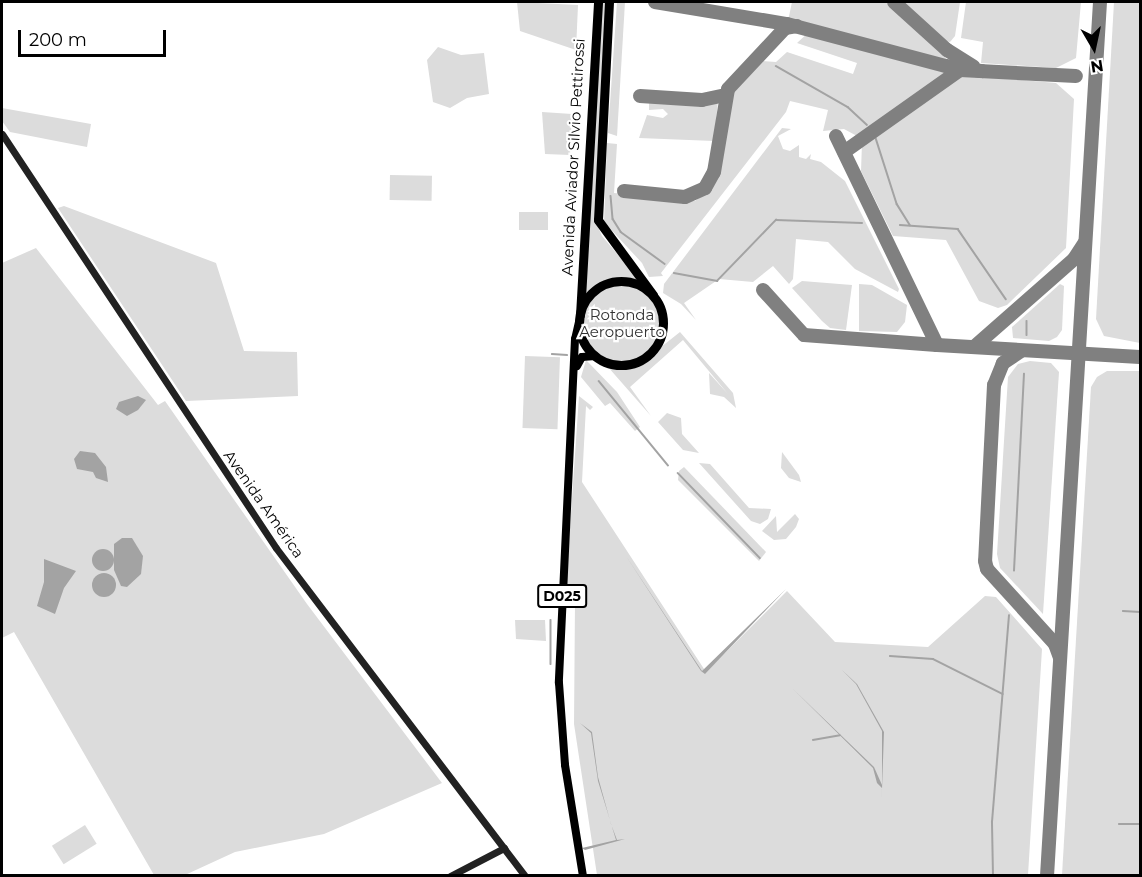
<!DOCTYPE html>
<meta charset="utf-8">
<style>
body{margin:0}
#map{position:relative;width:1142px;height:877px;overflow:hidden;background:#fff;font-family:Montserrat,sans-serif}
div>[style]{position:absolute}
.green>*{inset:0;background:#dcdcdc;transform-origin:0 0}
.round{border-radius:50%}
.water>*{inset:0;background:#a3a3a3}
.stream>*{height:1.5px;margin:-0.75px;padding:0 0.75px;transform-origin:0.75px;border-radius:0.75px;background:#a3a3a3}
.taxiway>*{height:14px;margin:-7px;padding:0 7px;transform-origin:7px;border-radius:7px;background:#808080}
.secondary>*{height:7px;margin:-3.5px;padding:0 3.5px;transform-origin:3.5px;border-radius:3.5px;background:#222}
.primary>*{height:8px;margin:-4px;padding:0 4px;transform-origin:4px;border-radius:4px;background:#000}
.highway>*{height:9px;margin:-4.5px;padding:0 4.5px;transform-origin:4.5px;border-radius:4.5px;background:#000}
.highway>.ring{margin:-4.5px;padding:0;box-sizing:content-box;background:none;border:9px solid #000;border-radius:50%}
span{translate:-50% -50%;white-space:nowrap;text-align:center;line-height:1.15;-webkit-text-stroke:4.5px #fff;paint-order:stroke}
.shield-label span{padding:2px 4px;background:#fff;border:2px solid;border-radius:4px;-webkit-text-stroke-width:0}
.shield-label{font-size:14px;color:#000;font-weight:700}
.street-label{font-size:15px;color:#000}
.park-label{font-size:15px;color:#333}
.frame{position:absolute;inset:0;border:3px solid #000;pointer-events:none}
.north{position:absolute;left:1064px;top:18px;width:60px;height:60px;-webkit-text-stroke:4px #fff;paint-order:stroke;rotate:171deg;font-size:16px;font-weight:700;line-height:24px;text-align:center;color:#000}
.north::after{content:'';display:block;margin:auto;width:21px;height:27px;background:#000;clip-path:polygon(50% 0,100% 100%,50% 72%,0 100%)}
.scale{position:absolute;left:18px;top:30px;width:148px;height:27px;box-sizing:border-box;border:3px solid #000;border-top:0;padding-left:8px;font-size:18px;line-height:21px;white-space:nowrap;color:#000;-webkit-text-stroke:4px #fff;paint-order:stroke}
</style>
<div id="map">
<div class="green">
<i style="clip-path:polygon(517px 2px,578px 5px,576px 50px,520px 31px)"></i>
<i style="clip-path:polygon(601px 2px,607px 2px,594px 218px,602px 236px,641px 282px,610px 279px,594px 287px,583px 299px)"></i>
<i style="clip-path:polygon(617px 2px,625px 2px,617px 136px,608px 133px)"></i>
<i style="clip-path:polygon(792px 2px,886px 2px,948px 60px,941px 62px,788px 21px)"></i>
<i style="clip-path:polygon(900px 2px,960px 2px,955px 36px,950px 42px,937px 39px)"></i>
<i style="clip-path:polygon(966px 2px,1081px 2px,1076px 58px,1056px 68px,981px 63px,983px 42px,961px 38px)"></i>
<i style="clip-path:polygon(1114px 2px,1140px 2px,1140px 343px,1104px 336px,1096px 319px)"></i>
<i style="clip-path:polygon(810px 31px,942px 68px,944px 74px,857px 136px,844px 129px,823px 131px,828px 110px,790px 101px,786px 112px,661px 273px,663px 276px,649px 277px,642px 263px,604px 222px,607px 143px,617px 144px,614px 193px,695px 201px,710px 189px,718px 171px,731px 95px,762px 61px,776px 62px,787px 52px,853px 74px,857px 63px,797px 43px)"></i>
<i style="clip-path:polygon(438px 47px,461px 55px,484px 53px,489px 94px,467px 98px,450px 108px,433px 102px,427px 60px)"></i>
<i style="clip-path:polygon(956px 74px,1056px 83px,1074px 99px,1066px 248px,1007px 305px,998px 308px,979px 301px,946px 240px,893px 236px,861px 171px,862px 143px,865px 139px)"></i>
<i style="clip-path:polygon(649px 101px,718px 101px,714px 141px,639px 138px,647px 115px,663px 118px,668px 114px,663px 109px,649px 110px)"></i>
<i style="clip-path:polygon(2px 108px,91px 124px,87px 147px,10px 132px,2px 121px)"></i>
<i style="clip-path:polygon(542px 112px,572px 114px,570px 155px,545px 154px)"></i>
<i style="clip-path:polygon(782px 128px,791px 129px,778px 136px,783px 149px,790px 151px,799px 145px,799px 157px,806px 159px,811px 154px,810px 159px,821px 162px,845px 181px,899px 289px,898px 292px,855px 269px,828px 242px,796px 239px,793px 279px,789px 284px,773px 266px,753px 282px,719px 279px,684px 303px,696px 320px,681px 304px,663px 293px,664px 284px)"></i>
<i style="left:390px;top:175px;width:42px;height:25px;rotate:1deg"></i>
<i style="clip-path:polygon(64px 206px,216px 263px,244px 351px,297px 352px,298px 396px,186px 401px,58px 208px)"></i>
<i style="left:519px;top:212px;width:29px;height:18px"></i>
<i style="clip-path:polygon(36px 248px,158px 405px,165px 401px,307px 604px,442px 783px,324px 834px,235px 852px,185px 875px,154px 875px,14px 632px,2px 638px,2px 263px)"></i>
<i style="clip-path:polygon(802px 281px,852px 285px,846px 330px,830px 328px,822px 321px,792px 288px)"></i>
<i style="clip-path:polygon(859px 284px,872px 285px,907px 305px,905px 322px,897px 332px,859px 331px)"></i>
<i style="clip-path:polygon(1060px 284px,1064px 286px,1062px 330px,1057px 337px,1049px 341px,1013px 338px,1012px 327px)"></i>
<i class="round" style="left:583px;top:284px;width:78px;height:78px"></i>
<i style="clip-path:polygon(680px 332px,733px 393px,736px 408px,724px 397px,710px 394px,709px 373px,728px 394px,683px 340px,630px 387px,651px 416px,608px 367px,641px 363px)"></i>
<i style="left:525px;top:356px;width:35px;height:72px;rotate:2deg"></i>
<i style="clip-path:polygon(586px 360px,617px 392px,640px 427px,635px 431px,610px 403px,605px 406px,581px 377px)"></i>
<i style="clip-path:polygon(1030px 361px,1051px 363px,1059px 372px,1043px 614px,1000px 568px,997px 554px,1008px 377px,1018px 364px)"></i>
<i style="clip-path:polygon(1107px 371px,1140px 371px,1140px 875px,1062px 875px,1091px 387px,1097px 377px)"></i>
<i style="clip-path:polygon(579px 396px,593px 407px,590px 410px,586px 406px,582px 482px,706px 672px,787px 591px,835px 642px,928px 647px,985px 596px,996px 597px,1042px 649px,1028px 875px,597px 875px,574px 724px,575px 602px,565px 601px)"></i>
<i style="clip-path:polygon(667px 413px,681px 418px,682px 434px,699px 453px,683px 450px,658px 422px)"></i>
<i style="clip-path:polygon(782px 452px,799px 475px,801px 482px,789px 478px,781px 468px)"></i>
<i style="clip-path:polygon(699px 463px,710px 464px,749px 508px,771px 509px,768px 519px,760px 524px,751px 521px)"></i>
<i style="clip-path:polygon(684px 467px,766px 552px,759px 561px,678px 480px,679px 471px)"></i>
<i style="clip-path:polygon(795px 514px,799px 519px,796px 527px,786px 539px,774px 540px,762px 531px,776px 516px,777px 532px)"></i>
<i style="clip-path:polygon(515px 620px,545px 620px,546px 641px,516px 639px)"></i>
<i style="left:85px;top:825px;width:22px;height:39px;rotate:58deg"></i>
</div>
<div class="water">
<i style="clip-path:polygon(138px 396px,146px 400px,138px 410px,127px 416px,116px 409px,119px 402px)"></i>
<i style="clip-path:polygon(80px 451px,95px 453px,106px 467px,108px 482px,96px 478px,93px 472px,77px 469px,74px 459px)"></i>
<i style="clip-path:polygon(122px 538px,132px 538px,143px 556px,141px 574px,127px 587px,121px 586px,114px 570px,114px 544px)"></i>
<i class="round" style="left:92px;top:549px;width:22px;height:22px"></i>
<i style="clip-path:polygon(624px 553px,702px 671px,786px 589px,705px 674px,701px 671px)"></i>
<i style="clip-path:polygon(44px 559px,76px 571px,64px 588px,55px 614px,37px 606px,44px 582px)"></i>
<i class="round" style="left:92px;top:573px;width:24px;height:24px"></i>
<i style="clip-path:polygon(842px 670px,857px 684px,884px 732px,879px 875px,882px 788px,877px 783px,873px 768px,792px 688px,874px 767px,882px 785px,882px 731px,856px 684px)"></i>
<i style="clip-path:polygon(580px 723px,592px 732px,598px 777px,611px 824px,617px 840px,625px 839px,585px 850px,582px 848px,616px 840px,598px 781px,591px 733px)"></i>
</div>
<div class="stream">
<i style="left:776px;top:66px;width:83px;rotate:29.7deg"></i>
<i style="left:848px;top:107px;width:26px;rotate:43deg"></i>
<i style="left:876px;top:138px;width:69px;rotate:72.3deg"></i>
<i style="left:897px;top:204px;width:25px;rotate:58deg"></i>
<i style="left:611px;top:196px;width:23px;rotate:85deg"></i>
<i style="left:613px;top:219px;width:15px;rotate:58deg"></i>
<i style="left:621px;top:232px;width:54px;rotate:36deg"></i>
<i style="left:900px;top:225px;width:58px;rotate:3.9deg"></i>
<i style="left:958px;top:229px;width:85px;rotate:55.6deg"></i>
<i style="left:674px;top:273px;width:44px;rotate:10.5deg"></i>
<i style="left:717px;top:281px;width:85px;rotate:-46deg"></i>
<i style="left:776px;top:220px;width:86px;rotate:2deg"></i>
<i style="left:1027px;top:321px;width:14px;rotate:90deg"></i>
<i style="left:552px;top:354px;width:15px;rotate:4deg"></i>
<i style="left:599px;top:381px;width:109px;rotate:50.6deg"></i>
<i style="left:678px;top:473px;width:118px;rotate:46deg"></i>
<i style="left:1014px;top:571px;width:197px;rotate:-87.1deg"></i>
<i style="left:1123px;top:611px;width:17px;rotate:3deg"></i>
<i style="left:551px;top:620px;width:44px;rotate:90deg"></i>
<i style="left:890px;top:656px;width:43px;rotate:4deg"></i>
<i style="left:933px;top:659px;width:78px;rotate:26.6deg"></i>
<i style="left:813px;top:740px;width:27px;rotate:-10deg"></i>
<i style="left:1119px;top:824px;width:21px"></i>
<i style="left:993px;top:876px;width:54px;rotate:-91.1deg"></i>
<i style="left:992px;top:822px;width:207px;rotate:-85.3deg"></i>
</div>
<div class="taxiway">
<i style="left:655px;top:2px;width:134px;rotate:9.5deg"></i>
<i style="left:787px;top:24px;width:164px;rotate:14.8deg"></i>
<i style="left:946px;top:66px;width:37px;rotate:8deg"></i>
<i style="left:894px;top:2px;width:72px;rotate:42.2deg"></i>
<i style="left:947px;top:50px;width:31px;rotate:32deg"></i>
<i style="left:640px;top:96px;width:62px;rotate:3.7deg"></i>
<i style="left:702px;top:100px;width:24px;rotate:-12deg"></i>
<i style="left:836px;top:136px;width:232px;rotate:64.2deg"></i>
<i style="left:937px;top:345px;width:203px;rotate:3.4deg"></i>
<i style="left:844px;top:152px;width:142px;rotate:-35.3deg"></i>
<i style="left:960px;top:70px;width:116px;rotate:3deg"></i>
<i style="left:624px;top:191px;width:61px;rotate:5.6deg"></i>
<i style="left:685px;top:197px;width:22px;rotate:-24deg"></i>
<i style="left:705px;top:188px;width:18px;rotate:-61deg"></i>
<i style="left:714px;top:172px;width:84px;rotate:-80.4deg"></i>
<i style="left:728px;top:89px;width:83px;rotate:-46.9deg"></i>
<i style="left:785px;top:28px;width:12px;rotate:-9deg"></i>
<i style="left:763px;top:290px;width:61px;rotate:47.7deg"></i>
<i style="left:804px;top:335px;width:133px;rotate:4.3deg"></i>
<i style="left:974px;top:347px;width:133px;rotate:-41.3deg"></i>
<i style="left:1074px;top:259px;width:20px;rotate:-57deg"></i>
<i style="left:1021px;top:351px;width:22px;rotate:146deg"></i>
<i style="left:1003px;top:363px;width:24px;rotate:112deg"></i>
<i style="left:994px;top:385px;width:176px;rotate:92.9deg"></i>
<i style="left:985px;top:561px;width:8px;rotate:76deg"></i>
<i style="left:987px;top:569px;width:101px;rotate:47.8deg"></i>
<i style="left:1055px;top:644px;width:15px;rotate:70deg"></i>
<i style="left:1047px;top:876px;width:876px;rotate:-86.53deg"></i>
</div>
<div class="secondary">
<i style="left:2px;top:134px;width:496px;rotate:56.5deg"></i>
<i style="left:276px;top:548px;width:412px;rotate:52.8deg"></i>
<i style="left:450px;top:876px;width:61px;rotate:-27.4deg"></i>
</div>
<div class="primary">
<i style="left:579px;top:322px;width:17px;rotate:103deg"></i>
<i style="left:575px;top:339px;width:344px;rotate:92.7deg"></i>
<i style="left:559px;top:683px;width:82px;rotate:85.8deg"></i>
<i style="left:565px;top:765px;width:112px;rotate:80.8deg"></i>
<i style="left:577px;top:366px;width:10px;rotate:-61deg"></i>
<i style="left:582px;top:357px;width:13px;rotate:-4deg"></i>
</div>
<div class="highway">
<i style="left:609px;top:2px;width:218px;rotate:92.9deg"></i>
<i style="left:598px;top:220px;width:93px;rotate:53.7deg"></i>
<i class="ring" style="left:579px;top:281px;width:75px;height:75px"></i>
<i style="left:580px;top:315px;width:314px;rotate:-86.7deg"></i>
</div>
<div class="shield-label">
<span style="left:562px;top:596px">D025</span>
</div>
<div class="street-label">
<span style="left:573px;top:157px;rotate:-87deg">Avenida Aviador Silvio Pettirossi</span>
<span style="left:264px;top:504px;rotate:55deg">Avenida América</span>
</div>
<div class="park-label">
<span style="left:622px;top:323px">Rotonda<br>Aeropuerto</span>
</div>
<div class="frame"></div>
<div class="north">N</div>
<div class="scale">200 m</div>
</div>
